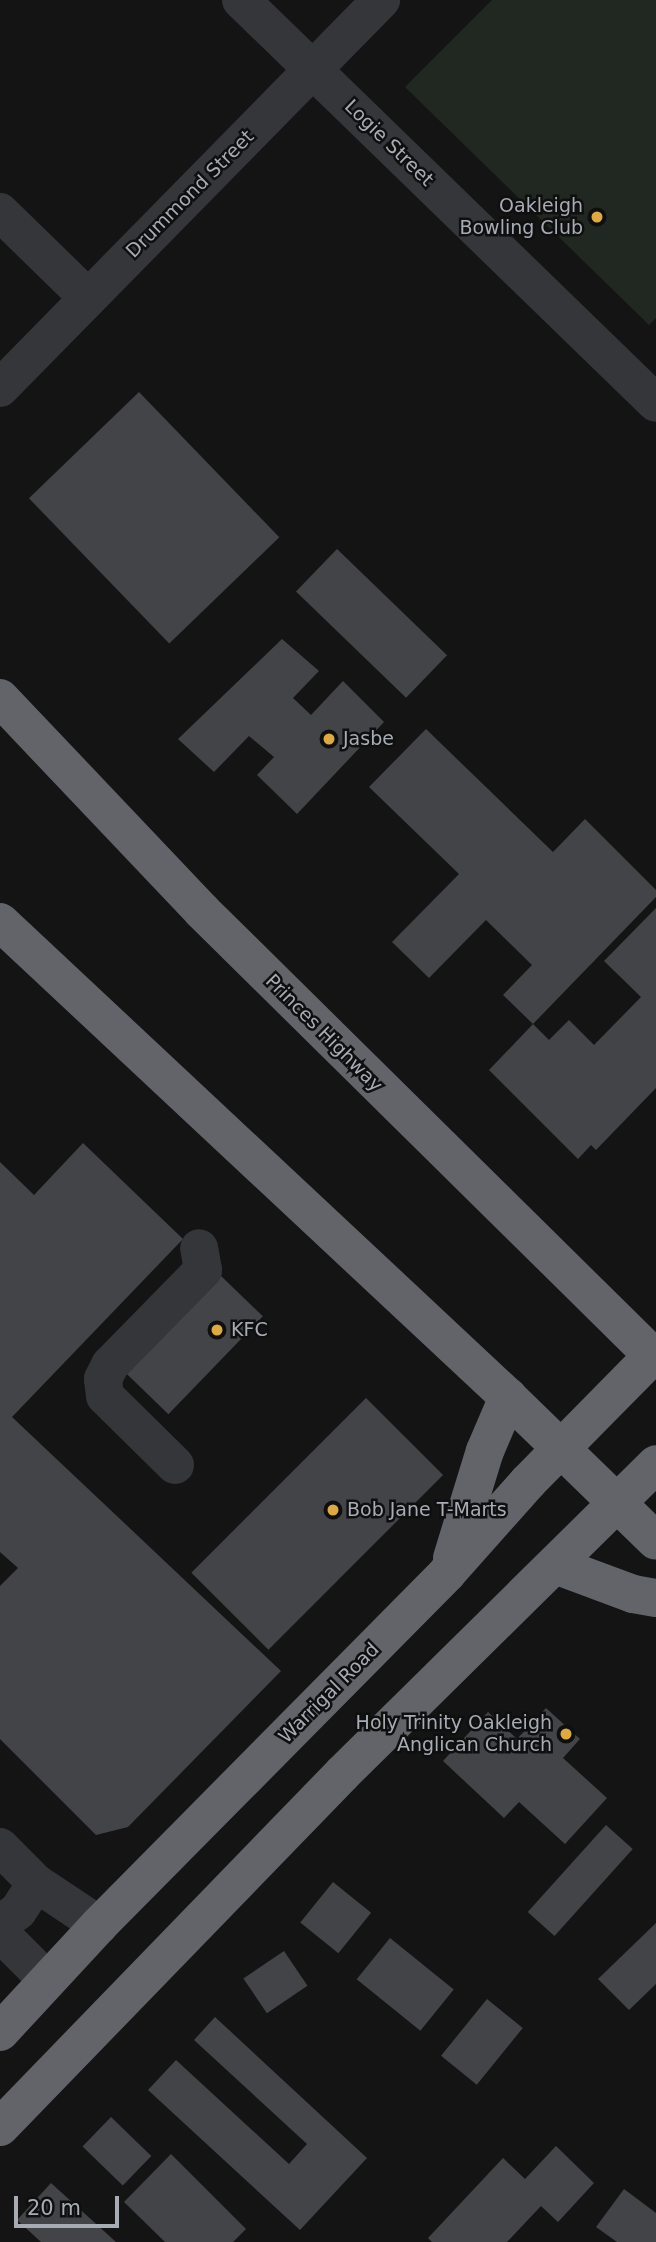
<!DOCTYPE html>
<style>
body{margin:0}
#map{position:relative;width:656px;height:2242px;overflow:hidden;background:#141415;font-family:"DejaVu Sans",sans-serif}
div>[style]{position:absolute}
.green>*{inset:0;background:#212821}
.building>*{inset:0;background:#434448;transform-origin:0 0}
.minor>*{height:38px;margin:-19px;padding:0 19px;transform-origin:19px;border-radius:19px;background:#35363a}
.highway>*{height:38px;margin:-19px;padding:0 19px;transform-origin:19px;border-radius:19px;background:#62646a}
.dots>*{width:19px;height:19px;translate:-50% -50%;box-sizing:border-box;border:4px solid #0f0f10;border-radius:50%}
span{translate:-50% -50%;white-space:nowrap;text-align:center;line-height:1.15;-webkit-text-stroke:5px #0f0f10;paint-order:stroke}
.street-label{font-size:19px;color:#a7abb4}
.poi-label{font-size:19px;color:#a7abb4}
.right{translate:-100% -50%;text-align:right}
.left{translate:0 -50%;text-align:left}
.scale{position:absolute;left:14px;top:2196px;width:105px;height:32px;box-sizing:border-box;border:4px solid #a7abb4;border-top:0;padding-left:9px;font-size:21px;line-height:24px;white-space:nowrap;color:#a7abb4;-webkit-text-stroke:5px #0f0f10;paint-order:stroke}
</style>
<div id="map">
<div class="green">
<i style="clip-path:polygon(492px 0,656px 0,656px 318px,649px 325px,405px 87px)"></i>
</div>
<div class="building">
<i style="left:139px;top:392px;width:202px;height:153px;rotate:46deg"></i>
<i style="left:337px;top:549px;width:153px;height:59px;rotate:44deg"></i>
<i style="clip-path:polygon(282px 639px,319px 671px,293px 698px,311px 715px,343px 681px,384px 722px,297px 814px,257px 775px,274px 757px,249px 736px,214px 772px,178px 739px)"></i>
<i style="clip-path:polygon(426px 729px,553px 852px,585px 819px,656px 890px,656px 897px,533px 1024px,503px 995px,532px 965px,486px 920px,429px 978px,392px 942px,459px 874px,369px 787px)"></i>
<i style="clip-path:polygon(656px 908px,656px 1088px,596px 1150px,591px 1145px,578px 1159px,489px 1070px,533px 1024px,549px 1040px,569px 1020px,594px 1045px,641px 997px,604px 961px)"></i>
<i style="clip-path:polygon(83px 1143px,183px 1239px,12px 1417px,281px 1671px,128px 1827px,96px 1835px,0 1739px,0 1586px,18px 1568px,0 1552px,0 1162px,34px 1195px)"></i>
<i style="left:219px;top:1274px;width:61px;height:136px;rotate:44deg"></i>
<i style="left:366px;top:1398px;width:109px;height:247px;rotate:45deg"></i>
<i style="clip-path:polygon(546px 1708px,580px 1739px,563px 1758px,607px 1798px,565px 1844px,519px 1802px,504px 1818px,443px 1761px,488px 1712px,517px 1739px)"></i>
<i style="left:606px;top:1825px;width:36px;height:117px;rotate:42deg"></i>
<i style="left:333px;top:1882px;width:49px;height:52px;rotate:39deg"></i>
<i style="clip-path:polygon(656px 1923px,656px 1984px,629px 2010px,598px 1979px)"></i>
<i style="left:390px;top:1938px;width:82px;height:53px;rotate:39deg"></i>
<i style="left:284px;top:1951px;width:42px;height:49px;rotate:56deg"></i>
<i style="left:487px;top:1999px;width:46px;height:73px;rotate:39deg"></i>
<i style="clip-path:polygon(215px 2017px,367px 2158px,300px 2230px,148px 2090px,176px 2060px,289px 2164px,307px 2144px,194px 2040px)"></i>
<i style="left:111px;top:2117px;width:56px;height:41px;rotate:44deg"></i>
<i style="clip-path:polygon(556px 2146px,594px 2183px,558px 2222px,541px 2206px,507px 2242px,432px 2242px,428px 2238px,503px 2158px,525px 2179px)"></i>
<i style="clip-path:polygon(171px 2154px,246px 2229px,233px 2242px,165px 2242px,124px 2202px)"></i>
<i style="clip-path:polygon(51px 2183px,116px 2242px,41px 2242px,17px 2220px)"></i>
<i style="clip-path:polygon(624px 2189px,656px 2213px,656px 2242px,617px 2242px,596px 2227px)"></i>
</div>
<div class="minor">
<i style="left:241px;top:0;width:578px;rotate:44.16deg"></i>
<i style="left:0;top:212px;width:123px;rotate:44.3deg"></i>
<i style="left:0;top:388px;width:544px;rotate:-45.52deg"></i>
<i style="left:175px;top:1465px;width:98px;rotate:-135.4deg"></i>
<i style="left:105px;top:1396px;width:17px;rotate:-97deg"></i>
<i style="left:103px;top:1379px;width:16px;rotate:-63deg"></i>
<i style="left:110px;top:1365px;width:133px;rotate:-45.6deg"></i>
<i style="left:203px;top:1270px;width:22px;rotate:-100deg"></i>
<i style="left:0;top:1847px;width:51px;rotate:45deg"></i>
<i style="left:36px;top:1883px;width:76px;rotate:33.7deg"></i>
<i style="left:0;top:1924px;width:22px;rotate:-36deg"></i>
<i style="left:18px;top:1911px;width:33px;rotate:-57deg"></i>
<i style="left:0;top:1933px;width:66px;rotate:45deg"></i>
</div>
<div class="highway">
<i style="left:0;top:698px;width:294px;rotate:46.5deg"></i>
<i style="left:202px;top:911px;width:638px;rotate:44.62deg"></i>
<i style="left:0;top:922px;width:695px;rotate:43.08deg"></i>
<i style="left:508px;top:1397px;width:206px;rotate:44.2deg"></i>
<i style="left:452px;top:1558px;width:112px;rotate:-72.9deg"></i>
<i style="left:485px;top:1451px;width:59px;rotate:-66.9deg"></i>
<i style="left:555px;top:1565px;width:83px;rotate:20.4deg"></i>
<i style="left:633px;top:1594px;width:23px;rotate:10deg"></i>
<i style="left:0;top:2032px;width:146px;rotate:-47.2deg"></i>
<i style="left:99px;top:1925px;width:495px;rotate:-45.3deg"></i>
<i style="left:447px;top:1573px;width:122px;rotate:-48.3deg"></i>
<i style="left:528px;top:1482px;width:182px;rotate:-45.4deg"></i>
<i style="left:0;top:2127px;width:492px;rotate:-45.9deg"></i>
<i style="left:342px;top:1774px;width:441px;rotate:-44.6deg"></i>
</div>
<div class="dots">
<i style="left:597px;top:217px;background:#dca946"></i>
<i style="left:329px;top:739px;background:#dca946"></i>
<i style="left:217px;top:1330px;background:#dca946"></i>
<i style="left:333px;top:1510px;background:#dca946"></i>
<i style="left:566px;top:1734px;background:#dca946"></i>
</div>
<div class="street-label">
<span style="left:389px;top:143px;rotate:44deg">Logie Street</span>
<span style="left:190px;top:194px;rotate:-45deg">Drummond Street</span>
<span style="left:324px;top:1033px;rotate:45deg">Princes Highway</span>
<span style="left:329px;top:1693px;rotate:-45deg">Warrigal Road</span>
</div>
<div class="poi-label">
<span class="right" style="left:583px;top:217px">Oakleigh<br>Bowling Club</span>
<span class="left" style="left:343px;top:739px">Jasbe</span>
<span class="left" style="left:231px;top:1330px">KFC</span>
<span class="left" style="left:347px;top:1510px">Bob Jane T-Marts</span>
<span class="right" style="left:552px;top:1734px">Holy Trinity Oakleigh<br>Anglican Church</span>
</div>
<div class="scale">20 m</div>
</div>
